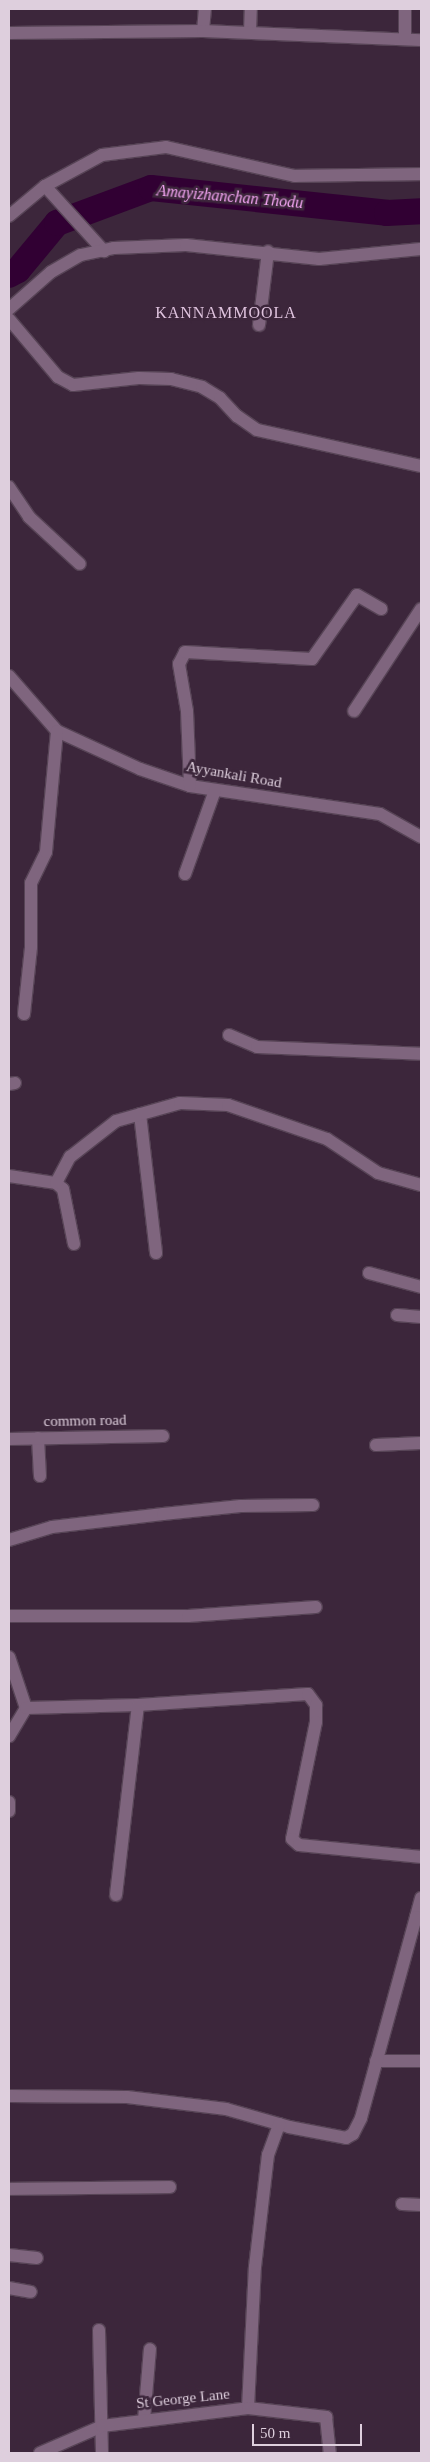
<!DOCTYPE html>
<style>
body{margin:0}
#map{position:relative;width:430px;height:2462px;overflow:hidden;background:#3c263b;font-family:Georgia,serif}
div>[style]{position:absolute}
.river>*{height:26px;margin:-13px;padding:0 13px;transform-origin:13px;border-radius:13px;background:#310033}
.roads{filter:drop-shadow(1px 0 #574456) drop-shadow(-1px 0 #574456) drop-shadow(0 1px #574456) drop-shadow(0 -1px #574456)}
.street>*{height:12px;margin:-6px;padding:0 6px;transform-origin:6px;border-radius:6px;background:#7f657e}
span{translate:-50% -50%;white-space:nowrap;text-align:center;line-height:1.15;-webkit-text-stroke:5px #3c263b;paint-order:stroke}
.street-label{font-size:15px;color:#decfdd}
.water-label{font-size:16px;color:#f5a6f4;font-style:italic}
.neighbourhood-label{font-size:16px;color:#dfc3de;letter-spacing:1px}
.frame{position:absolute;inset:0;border:10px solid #decfdd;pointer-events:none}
.scale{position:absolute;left:252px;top:2424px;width:110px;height:22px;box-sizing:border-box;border:2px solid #decfdd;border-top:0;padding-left:6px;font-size:15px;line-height:18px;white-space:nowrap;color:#decfdd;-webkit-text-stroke:4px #3c263b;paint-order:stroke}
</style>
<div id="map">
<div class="river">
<i style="left:9px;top:275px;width:10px;rotate:-29deg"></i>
<i style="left:18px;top:270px;width:61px;rotate:-50.3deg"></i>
<i style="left:57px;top:223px;width:100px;rotate:-20.4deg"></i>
<i style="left:151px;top:188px;width:237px;rotate:6deg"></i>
<i style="left:387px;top:213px;width:34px;rotate:-3deg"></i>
</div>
<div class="roads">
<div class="street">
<i style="left:203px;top:31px;width:22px;rotate:-85deg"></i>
<i style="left:250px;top:32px;width:23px;rotate:-88deg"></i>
<i style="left:9px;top:33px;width:194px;rotate:-0.6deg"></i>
<i style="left:203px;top:31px;width:218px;rotate:2.4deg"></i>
<i style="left:405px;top:37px;width:28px;rotate:-90deg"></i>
<i style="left:45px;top:186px;width:88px;rotate:47.8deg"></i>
<i style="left:9px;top:216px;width:47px;rotate:-39.8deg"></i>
<i style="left:45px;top:186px;width:65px;rotate:-28.5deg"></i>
<i style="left:102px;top:155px;width:64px;rotate:-7.1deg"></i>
<i style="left:166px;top:147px;width:132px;rotate:12.7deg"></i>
<i style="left:295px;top:176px;width:126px;rotate:-0.9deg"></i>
<i style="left:9px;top:309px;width:56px;rotate:-41.4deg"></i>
<i style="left:51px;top:272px;width:34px;rotate:-30deg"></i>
<i style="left:81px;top:255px;width:34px;rotate:-12deg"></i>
<i style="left:114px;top:248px;width:72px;rotate:-2.4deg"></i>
<i style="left:186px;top:245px;width:134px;rotate:6deg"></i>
<i style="left:319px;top:259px;width:102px;rotate:-5.6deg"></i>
<i style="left:9px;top:319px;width:76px;rotate:49.8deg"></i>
<i style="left:58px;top:377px;width:17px;rotate:28deg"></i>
<i style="left:73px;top:385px;width:66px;rotate:-6.1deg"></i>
<i style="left:139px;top:378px;width:32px;rotate:2deg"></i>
<i style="left:171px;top:379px;width:32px;rotate:14deg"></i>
<i style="left:202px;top:387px;width:21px;rotate:31deg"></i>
<i style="left:220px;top:398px;width:25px;rotate:47deg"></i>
<i style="left:237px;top:416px;width:24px;rotate:35deg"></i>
<i style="left:257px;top:430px;width:168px;rotate:12.4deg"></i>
<i style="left:259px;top:325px;width:74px;rotate:-83deg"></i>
<i style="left:9px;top:487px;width:36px;rotate:56deg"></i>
<i style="left:29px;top:517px;width:69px;rotate:42.7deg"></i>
<i style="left:9px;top:676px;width:73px;rotate:48.9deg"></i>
<i style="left:57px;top:731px;width:91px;rotate:24.6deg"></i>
<i style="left:140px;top:769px;width:53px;rotate:18.8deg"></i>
<i style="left:190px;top:786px;width:192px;rotate:8.4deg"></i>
<i style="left:380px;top:814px;width:47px;rotate:29.3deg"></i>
<i style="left:354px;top:711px;width:122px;rotate:-56.7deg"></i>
<i style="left:190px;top:786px;width:75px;rotate:-92.3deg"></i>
<i style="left:187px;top:711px;width:48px;rotate:-99.7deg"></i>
<i style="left:179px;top:664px;width:13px;rotate:-63deg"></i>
<i style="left:185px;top:652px;width:127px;rotate:3.2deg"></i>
<i style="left:312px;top:659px;width:78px;rotate:-54.9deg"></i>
<i style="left:357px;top:595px;width:28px;rotate:30deg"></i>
<i style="left:185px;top:874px;width:89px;rotate:-70.3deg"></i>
<i style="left:24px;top:1014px;width:67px;rotate:-84deg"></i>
<i style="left:31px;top:947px;width:64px;rotate:-90deg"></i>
<i style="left:31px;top:883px;width:34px;rotate:-64deg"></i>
<i style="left:46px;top:852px;width:121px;rotate:-84.8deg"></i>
<i style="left:229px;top:1035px;width:30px;rotate:23deg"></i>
<i style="left:257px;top:1047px;width:164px;rotate:2.4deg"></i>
<i style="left:9px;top:1084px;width:6px;rotate:-9deg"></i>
<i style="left:140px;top:1114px;width:140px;rotate:83.4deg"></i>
<i style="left:9px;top:1176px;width:48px;rotate:8.5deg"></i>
<i style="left:56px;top:1183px;width:9px;rotate:41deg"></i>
<i style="left:63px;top:1189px;width:56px;rotate:78.7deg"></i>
<i style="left:56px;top:1183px;width:30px;rotate:-62deg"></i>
<i style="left:70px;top:1157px;width:58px;rotate:-38deg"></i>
<i style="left:116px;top:1121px;width:66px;rotate:-15.7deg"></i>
<i style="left:180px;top:1103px;width:48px;rotate:2.4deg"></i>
<i style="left:228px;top:1105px;width:105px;rotate:19deg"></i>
<i style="left:327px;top:1139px;width:61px;rotate:33.7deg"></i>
<i style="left:378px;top:1173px;width:45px;rotate:15.6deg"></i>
<i style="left:369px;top:1273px;width:54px;rotate:15.1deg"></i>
<i style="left:397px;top:1315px;width:24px;rotate:5deg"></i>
<i style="left:38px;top:1438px;width:38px;rotate:87deg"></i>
<i style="left:9px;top:1439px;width:154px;rotate:-1.1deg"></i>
<i style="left:376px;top:1445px;width:45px;rotate:-2.5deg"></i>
<i style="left:9px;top:1540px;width:45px;rotate:-16.8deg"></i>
<i style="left:52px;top:1527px;width:112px;rotate:-6.7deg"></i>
<i style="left:163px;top:1514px;width:78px;rotate:-5.9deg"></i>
<i style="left:241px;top:1506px;width:72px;rotate:-0.8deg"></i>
<i style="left:9px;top:1616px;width:179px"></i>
<i style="left:188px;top:1616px;width:128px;rotate:-4deg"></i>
<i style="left:9px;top:1657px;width:54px;rotate:71.6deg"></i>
<i style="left:26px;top:1708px;width:33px;rotate:121deg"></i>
<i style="left:26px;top:1708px;width:112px;rotate:-1.5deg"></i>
<i style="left:138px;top:1705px;width:170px;rotate:-3.7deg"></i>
<i style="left:308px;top:1694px;width:14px;rotate:54deg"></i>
<i style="left:316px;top:1705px;width:17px;rotate:90deg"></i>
<i style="left:316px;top:1722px;width:119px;rotate:101.6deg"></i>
<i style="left:292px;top:1839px;width:9px;rotate:41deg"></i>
<i style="left:299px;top:1845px;width:123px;rotate:5.6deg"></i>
<i style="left:9px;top:1802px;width:9px;rotate:90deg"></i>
<i style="left:116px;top:1895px;width:191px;rotate:-83.4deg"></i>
<i style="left:421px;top:1898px;width:20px;rotate:105deg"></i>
<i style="left:416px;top:1917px;width:5px;rotate:22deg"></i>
<i style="left:376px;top:2061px;width:45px"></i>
<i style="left:9px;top:2096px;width:118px;rotate:0.5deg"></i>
<i style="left:127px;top:2097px;width:100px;rotate:6.9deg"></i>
<i style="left:226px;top:2109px;width:66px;rotate:15.9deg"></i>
<i style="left:289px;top:2127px;width:58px;rotate:10.9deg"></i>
<i style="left:346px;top:2138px;width:8px;rotate:-30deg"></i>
<i style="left:353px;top:2134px;width:18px;rotate:-63deg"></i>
<i style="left:361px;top:2118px;width:208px;rotate:-74.7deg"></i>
<i style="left:9px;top:2189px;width:161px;rotate:-0.7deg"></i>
<i style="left:402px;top:2204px;width:19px;rotate:3deg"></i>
<i style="left:9px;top:2255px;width:28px;rotate:6deg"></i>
<i style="left:9px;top:2288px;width:22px;rotate:10deg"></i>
<i style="left:99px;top:2330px;width:123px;rotate:88.6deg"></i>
<i style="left:248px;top:2408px;width:141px;rotate:-87.2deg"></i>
<i style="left:255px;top:2267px;width:113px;rotate:-83.4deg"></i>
<i style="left:268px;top:2155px;width:33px;rotate:-70deg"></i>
<i style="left:144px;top:2420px;width:71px;rotate:-85.2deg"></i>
<i style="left:40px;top:2453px;width:68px;rotate:-23.5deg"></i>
<i style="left:102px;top:2426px;width:147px;rotate:-7deg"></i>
<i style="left:248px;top:2408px;width:79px;rotate:6.6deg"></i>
<i style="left:326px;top:2417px;width:36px;rotate:84deg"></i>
</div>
</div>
<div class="street-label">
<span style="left:234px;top:775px;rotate:10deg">Ayyankali Road</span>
<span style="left:85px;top:1421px;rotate:-1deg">common road</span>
<span style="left:183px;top:2399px;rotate:-6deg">St George Lane</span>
</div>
<div class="water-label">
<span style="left:230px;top:197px;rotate:5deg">Amayizhanchan Thodu</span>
</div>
<div class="neighbourhood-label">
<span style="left:226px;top:313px">KANNAMMOOLA</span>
</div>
<div class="frame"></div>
<div class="scale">50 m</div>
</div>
